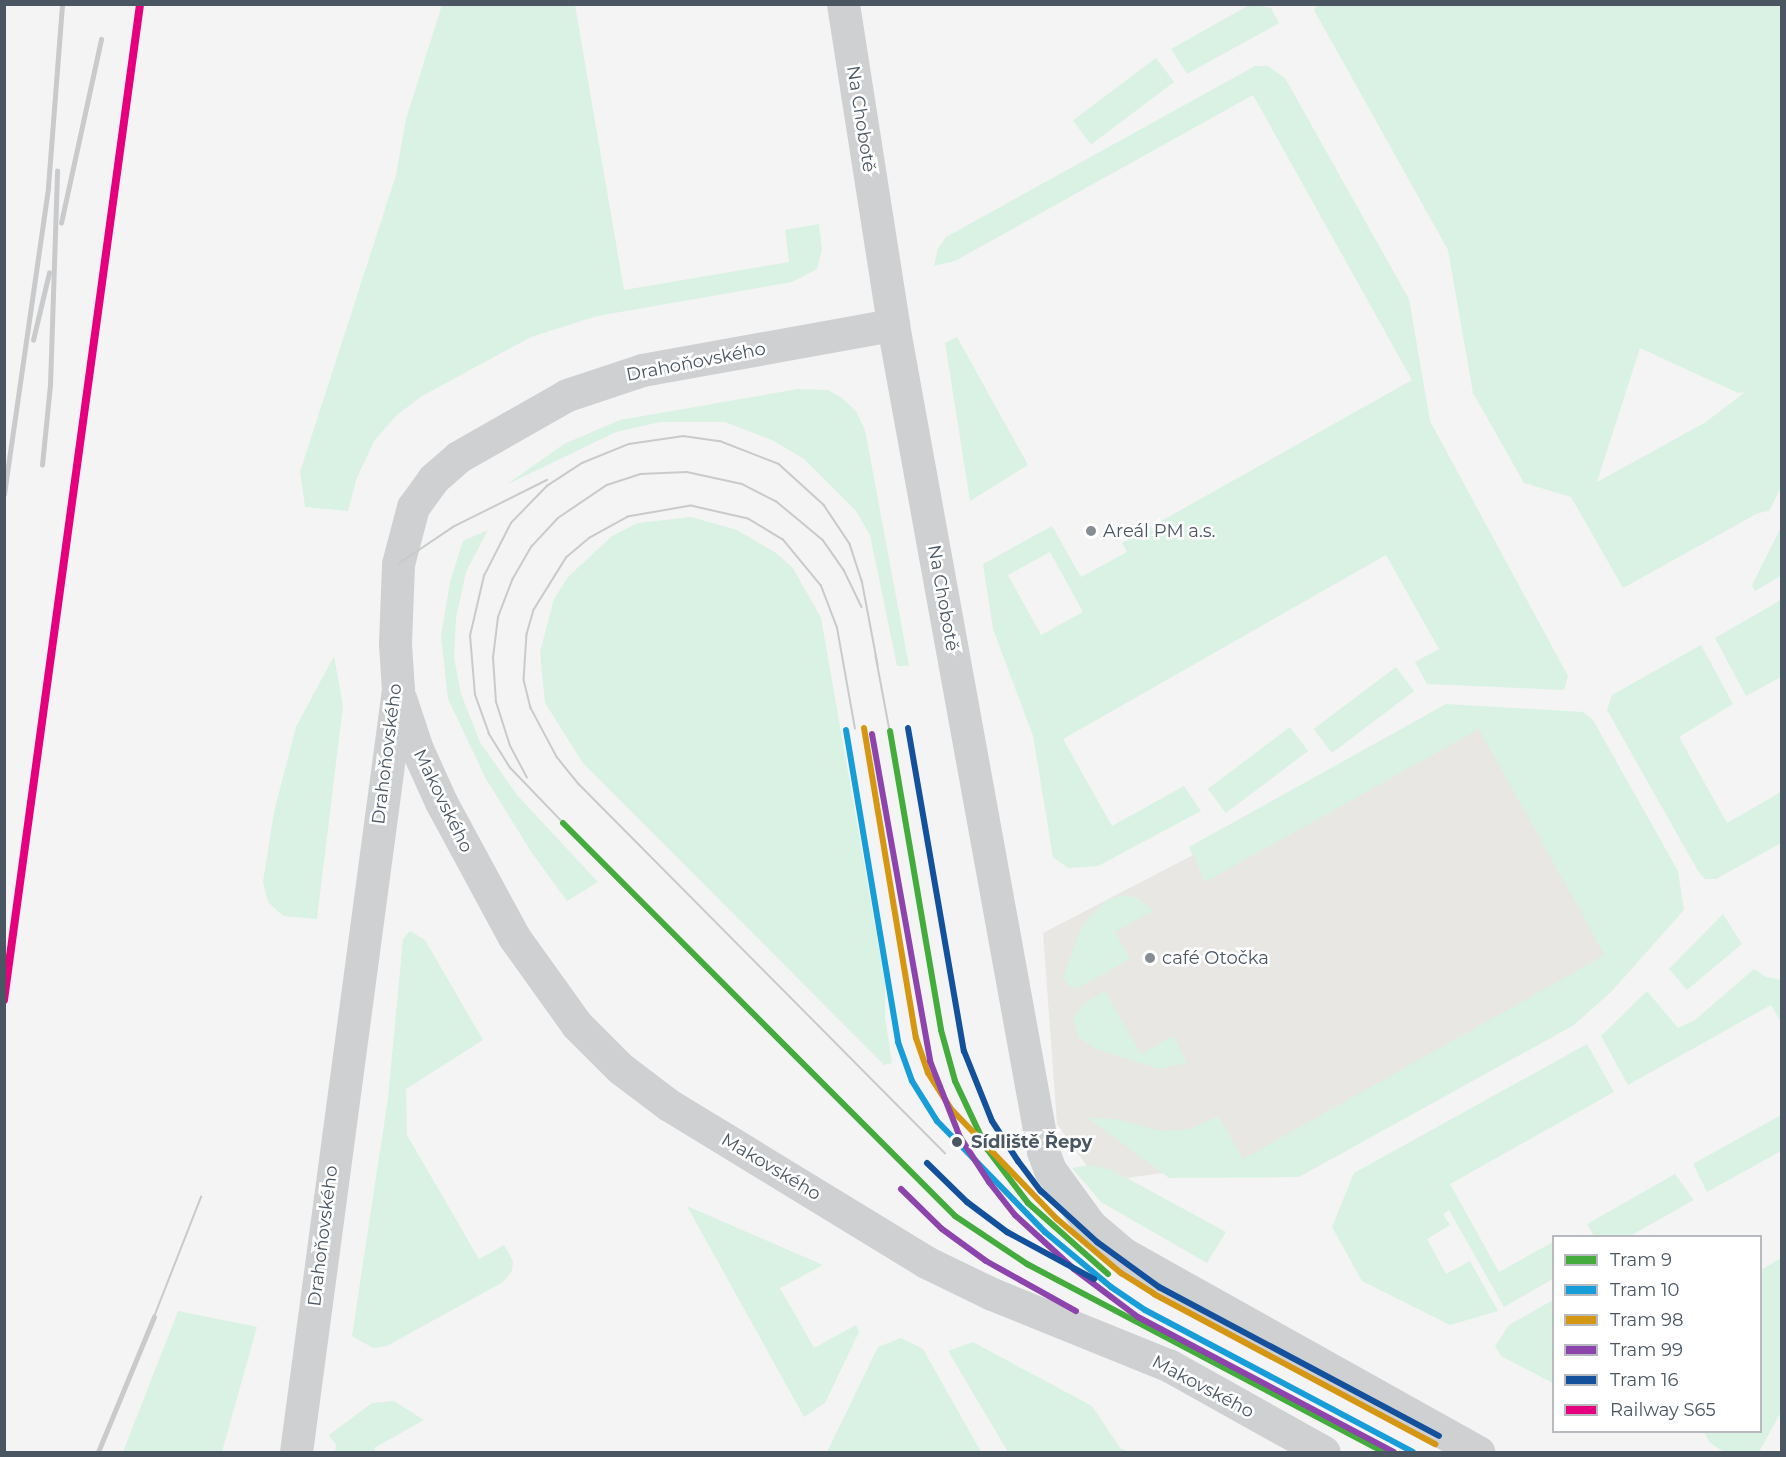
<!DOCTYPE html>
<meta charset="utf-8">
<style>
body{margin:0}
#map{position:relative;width:1786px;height:1457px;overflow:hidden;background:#f4f4f4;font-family:Montserrat,sans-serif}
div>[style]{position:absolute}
.commercial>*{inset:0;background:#e8e7e3}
.green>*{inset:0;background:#d9f2e3;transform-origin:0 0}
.minor>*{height:33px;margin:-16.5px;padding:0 16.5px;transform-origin:16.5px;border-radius:16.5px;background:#ced0d2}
.tram>*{height:1.5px;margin:-0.75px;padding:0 0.75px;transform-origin:0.75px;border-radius:0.75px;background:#c9cacc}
.rail>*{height:4.5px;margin:-2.25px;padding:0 2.25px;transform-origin:2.25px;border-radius:2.25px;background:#c9cacc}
.rail-1>*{height:8px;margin:-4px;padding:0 4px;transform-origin:4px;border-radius:4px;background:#e5007d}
.tram-1>*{height:6px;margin:-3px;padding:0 3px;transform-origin:3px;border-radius:3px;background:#43ac3c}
.tram-2>*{height:6px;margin:-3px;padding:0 3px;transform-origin:3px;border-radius:3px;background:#179ed8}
.tram-3>*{height:6px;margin:-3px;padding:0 3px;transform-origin:3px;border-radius:3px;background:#d49613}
.tram-4>*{height:6px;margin:-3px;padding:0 3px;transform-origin:3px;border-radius:3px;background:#8e44ad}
.tram-5>*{height:6px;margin:-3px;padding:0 3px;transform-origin:3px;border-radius:3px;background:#13519c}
.dots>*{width:16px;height:16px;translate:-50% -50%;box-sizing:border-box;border:3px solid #fff;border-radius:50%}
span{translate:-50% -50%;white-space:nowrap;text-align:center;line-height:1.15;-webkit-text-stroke:5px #fff;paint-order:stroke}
.street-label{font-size:18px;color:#4a5661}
.poi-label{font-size:18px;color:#4a5661}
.left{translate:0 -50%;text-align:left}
.stop-label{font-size:18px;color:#4a5661;font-weight:700}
.frame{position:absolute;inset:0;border:6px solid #4a5661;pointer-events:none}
.legend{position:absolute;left:1552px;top:1235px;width:210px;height:198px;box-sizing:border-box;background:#fff;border:2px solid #b7bbc0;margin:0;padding:8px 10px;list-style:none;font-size:18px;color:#4a5661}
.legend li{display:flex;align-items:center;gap:12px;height:30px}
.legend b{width:30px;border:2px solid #b7bbc0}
</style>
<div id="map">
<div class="commercial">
<i style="clip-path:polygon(1449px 722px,1579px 732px,1670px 907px,1572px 1012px,1321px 1151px,1098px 1182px,1057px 1124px,1043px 933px)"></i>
</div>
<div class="green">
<i style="clip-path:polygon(1251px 4px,1271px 8px,1279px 23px,1187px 74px,1171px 49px)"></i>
<i style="clip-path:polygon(442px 5px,575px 5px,624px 290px,789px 262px,785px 230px,819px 224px,822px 249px,817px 269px,792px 282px,597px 316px,531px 337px,422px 396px,397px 415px,374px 441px,356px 480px,348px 511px,305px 507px,300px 472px,396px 175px,406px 119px)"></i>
<i style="clip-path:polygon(evenodd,1317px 5px,1781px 5px,1782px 486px,1769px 511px,1758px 513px,1623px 588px,1571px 497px,1524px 483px,1473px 393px,1448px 250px,1314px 10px,1317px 5px,1640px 348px,1738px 393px,1745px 392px,1706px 422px,1597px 482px,1640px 348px)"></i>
<i style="left:1156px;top:58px;width:30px;height:104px;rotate:53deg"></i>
<i style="clip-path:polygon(evenodd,1255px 66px,1268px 66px,1285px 78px,1409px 299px,1430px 421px,1568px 676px,1564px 690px,1427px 684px,1415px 662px,1439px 649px,1386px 555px,1063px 739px,1112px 826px,1184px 786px,1201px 811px,1098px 866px,1068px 868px,1053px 857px,1033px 736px,993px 629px,983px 564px,1052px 526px,1081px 577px,1127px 552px,1122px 543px,1412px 380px,1253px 95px,955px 261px,934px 266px,938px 248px,946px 237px,1255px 66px,1050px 552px,1083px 612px,1041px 635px,1008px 575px,1050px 552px)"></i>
<i style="clip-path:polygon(957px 337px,1028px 465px,970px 501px,945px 343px)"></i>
<i style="clip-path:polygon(798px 389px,828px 390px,842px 398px,856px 411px,865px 430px,909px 666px,897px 666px,870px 535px,856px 511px,804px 459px,774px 441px,725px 422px,660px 422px,616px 432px,506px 485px,564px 444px,620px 420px)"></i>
<i style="clip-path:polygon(691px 517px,737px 530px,776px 553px,793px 568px,821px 618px,885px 983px,885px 1017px,892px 1063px,884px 1065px,583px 763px,545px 703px,540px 652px,554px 599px,568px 577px,612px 536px,638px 523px)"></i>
<i style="clip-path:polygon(1781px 527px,1781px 576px,1755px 591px,1752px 585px)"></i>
<i style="clip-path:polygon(488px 530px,466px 572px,456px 618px,454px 658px,461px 694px,480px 742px,517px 795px,598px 882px,567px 901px,532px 853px,486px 779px,448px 699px,441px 636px,450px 582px,463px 541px)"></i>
<i style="clip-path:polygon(1781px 600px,1781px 677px,1746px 696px,1715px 638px)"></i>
<i style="clip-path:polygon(1701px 645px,1733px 704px,1679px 737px,1727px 823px,1781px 792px,1781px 843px,1716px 879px,1705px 879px,1698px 871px,1607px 710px,1612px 695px)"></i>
<i style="clip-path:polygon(334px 656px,343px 706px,317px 919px,283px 916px,268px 902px,263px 882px,274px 812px,296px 727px)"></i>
<i style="left:1396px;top:667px;width:30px;height:103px;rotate:53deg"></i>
<i style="clip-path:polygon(1446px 704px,1583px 712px,1593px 720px,1678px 871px,1684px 910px,1612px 991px,1574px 1025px,1299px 1177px,1169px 1178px,1088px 1118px,1116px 1119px,1161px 1131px,1190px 1129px,1218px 1116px,1243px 1159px,1605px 955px,1479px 729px,1205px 882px,1189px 847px)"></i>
<i style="left:1290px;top:727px;width:30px;height:103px;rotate:53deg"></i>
<i style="clip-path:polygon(1122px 895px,1138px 898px,1153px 911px,1115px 932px,1130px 959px,1078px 988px,1069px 986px,1063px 977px,1082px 926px,1105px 901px)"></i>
<i style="clip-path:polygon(1723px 914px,1742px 944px,1687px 990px,1669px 969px)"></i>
<i style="clip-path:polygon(410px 931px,425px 940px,483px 1040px,406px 1089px,407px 1135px,479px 1259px,504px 1245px,513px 1261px,512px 1271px,503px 1282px,387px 1346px,373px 1348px,352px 1336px,388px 1098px,403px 939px)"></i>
<i style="clip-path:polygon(1754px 969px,1766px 977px,1781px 980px,1781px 1022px,1771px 1005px,1628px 1085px,1601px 1036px,1647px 991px,1678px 1028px,1695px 1020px)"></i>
<i style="clip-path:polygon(1105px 991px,1141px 1054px,1173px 1036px,1187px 1063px,1159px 1069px,1096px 1049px,1079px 1038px,1073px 1019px,1082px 1005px)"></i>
<i style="clip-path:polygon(1587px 1044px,1614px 1092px,1450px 1184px,1499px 1272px,1553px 1242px,1553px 1279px,1504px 1307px,1449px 1210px,1443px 1214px,1450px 1225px,1427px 1239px,1446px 1274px,1470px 1261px,1498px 1311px,1450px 1325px,1362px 1281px,1332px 1227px,1354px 1173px)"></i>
<i style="clip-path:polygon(1781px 1115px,1781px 1151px,1707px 1192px,1693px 1164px)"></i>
<i style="clip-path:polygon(1090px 1165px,1112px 1170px,1226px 1232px,1207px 1263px,1101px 1202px,1072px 1168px)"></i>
<i style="clip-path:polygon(1675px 1174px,1694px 1200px,1630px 1236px,1594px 1236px,1587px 1224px)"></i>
<i style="clip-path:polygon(687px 1206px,823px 1265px,780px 1288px,814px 1348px,856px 1325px,859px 1332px,825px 1403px,804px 1417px)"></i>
<i style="clip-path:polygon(1781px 1258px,1781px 1412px,1759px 1452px,1724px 1452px,1710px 1443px,1704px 1432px,1760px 1432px,1761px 1270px)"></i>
<i style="clip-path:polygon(1553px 1300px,1553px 1383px,1501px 1356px,1495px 1346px,1509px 1325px)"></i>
<i style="clip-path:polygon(178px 1311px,257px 1327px,222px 1452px,123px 1452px)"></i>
<i style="clip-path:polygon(901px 1338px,923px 1349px,981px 1452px,827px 1452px,878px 1347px)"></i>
<i style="clip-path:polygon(973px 1342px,1092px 1406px,1120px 1448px,1129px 1452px,1008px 1452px,948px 1351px)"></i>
<i style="clip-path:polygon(394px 1401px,424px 1420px,374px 1448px,376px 1452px,335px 1452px,336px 1445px,329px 1435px,372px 1403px)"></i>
</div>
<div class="minor">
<i style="left:843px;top:4px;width:325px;rotate:81.1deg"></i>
<i style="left:893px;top:325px;width:840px;rotate:79.71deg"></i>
<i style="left:1043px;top:1151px;width:20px;rotate:70deg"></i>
<i style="left:1050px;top:1170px;width:68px;rotate:54deg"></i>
<i style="left:1090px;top:1225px;width:45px;rotate:40.5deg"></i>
<i style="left:1124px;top:1254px;width:406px;rotate:29.2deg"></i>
<i style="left:400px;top:698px;width:54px;rotate:71.6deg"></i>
<i style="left:417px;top:749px;width:58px;rotate:65.6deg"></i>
<i style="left:441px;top:802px;width:153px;rotate:61.6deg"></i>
<i style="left:514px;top:937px;width:108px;rotate:54.4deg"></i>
<i style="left:577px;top:1025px;width:61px;rotate:45deg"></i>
<i style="left:620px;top:1068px;width:61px;rotate:37.1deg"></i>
<i style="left:669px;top:1105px;width:301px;rotate:31.4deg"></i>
<i style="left:926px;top:1262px;width:73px;rotate:25.9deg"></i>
<i style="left:992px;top:1294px;width:192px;rotate:22deg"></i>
<i style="left:1170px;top:1366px;width:176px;rotate:29.2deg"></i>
<i style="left:296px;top:1452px;width:769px;rotate:-82.38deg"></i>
<i style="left:398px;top:690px;width:47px;rotate:-93.7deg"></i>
<i style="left:395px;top:643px;width:79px;rotate:-87.8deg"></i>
<i style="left:398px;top:564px;width:59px;rotate:-75.3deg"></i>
<i style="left:413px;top:507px;width:34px;rotate:-54deg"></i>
<i style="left:433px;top:479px;width:33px;rotate:-41deg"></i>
<i style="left:458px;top:457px;width:125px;rotate:-29.6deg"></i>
<i style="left:567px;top:395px;width:79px;rotate:-18.4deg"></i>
<i style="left:642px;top:370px;width:255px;rotate:-10.2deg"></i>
</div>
<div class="tram">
<i style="left:398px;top:564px;width:66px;rotate:-33.9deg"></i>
<i style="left:453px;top:527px;width:105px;rotate:-26.6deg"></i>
<i style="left:876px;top:656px;width:76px;rotate:79.4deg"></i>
<i style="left:855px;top:729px;width:103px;rotate:-100.1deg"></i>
<i style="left:837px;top:628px;width:45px;rotate:-110.9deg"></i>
<i style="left:821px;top:586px;width:60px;rotate:-129.6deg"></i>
<i style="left:783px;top:540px;width:41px;rotate:-149deg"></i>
<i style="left:748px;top:519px;width:58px;rotate:-167.2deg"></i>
<i style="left:691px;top:506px;width:64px;rotate:170.1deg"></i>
<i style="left:628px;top:517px;width:43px;rotate:151.1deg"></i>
<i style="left:590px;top:538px;width:30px;rotate:140deg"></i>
<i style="left:567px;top:557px;width:62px;rotate:121.9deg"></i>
<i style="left:534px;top:610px;width:25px;rotate:106deg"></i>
<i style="left:527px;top:634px;width:46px;rotate:93.7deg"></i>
<i style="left:524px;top:680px;width:29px;rotate:76deg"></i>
<i style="left:531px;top:708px;width:55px;rotate:62deg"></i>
<i style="left:557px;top:757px;width:35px;rotate:51deg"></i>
<i style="left:579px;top:784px;width:520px;rotate:45.23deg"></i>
<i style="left:527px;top:778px;width:36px;rotate:-118deg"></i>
<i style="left:510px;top:746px;width:46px;rotate:-107.7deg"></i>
<i style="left:496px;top:702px;width:44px;rotate:-93.9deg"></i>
<i style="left:493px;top:658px;width:41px;rotate:-83deg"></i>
<i style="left:498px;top:617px;width:40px;rotate:-69deg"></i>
<i style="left:512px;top:580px;width:39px;rotate:-60deg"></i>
<i style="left:532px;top:546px;width:38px;rotate:-47deg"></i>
<i style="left:558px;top:518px;width:59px;rotate:-34deg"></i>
<i style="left:607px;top:485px;width:35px;rotate:-18deg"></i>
<i style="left:640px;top:474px;width:47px;rotate:-2.4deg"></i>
<i style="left:687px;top:472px;width:56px;rotate:12.3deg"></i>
<i style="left:742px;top:484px;width:38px;rotate:27deg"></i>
<i style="left:776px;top:501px;width:61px;rotate:39.7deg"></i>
<i style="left:823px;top:540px;width:37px;rotate:55deg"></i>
<i style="left:844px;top:570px;width:41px;rotate:64.1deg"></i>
<i style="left:563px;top:823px;width:76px;rotate:-133.9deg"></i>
<i style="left:510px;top:768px;width:40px;rotate:-122deg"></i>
<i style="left:489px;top:734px;width:41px;rotate:-109.7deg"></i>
<i style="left:475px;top:695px;width:59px;rotate:-94.8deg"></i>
<i style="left:470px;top:636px;width:62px;rotate:-76.9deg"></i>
<i style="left:484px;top:576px;width:59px;rotate:-63deg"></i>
<i style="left:511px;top:523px;width:52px;rotate:-45.8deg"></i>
<i style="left:547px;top:486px;width:42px;rotate:-33.3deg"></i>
<i style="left:582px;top:463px;width:51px;rotate:-22deg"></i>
<i style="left:629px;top:444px;width:55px;rotate:-8.4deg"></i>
<i style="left:683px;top:436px;width:37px;rotate:8deg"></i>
<i style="left:720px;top:441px;width:63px;rotate:21.3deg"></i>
<i style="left:779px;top:464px;width:61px;rotate:42.3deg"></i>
<i style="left:824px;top:505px;width:47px;rotate:56.3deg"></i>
<i style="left:850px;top:544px;width:38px;rotate:72deg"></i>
<i style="left:862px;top:580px;width:86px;rotate:79.3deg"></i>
<i style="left:154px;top:1317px;width:129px;rotate:-68.6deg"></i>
</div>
<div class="rail">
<i style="left:61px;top:223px;width:188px;rotate:-77.7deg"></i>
<i style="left:33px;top:340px;width:69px;rotate:-76.6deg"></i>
<i style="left:42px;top:465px;width:80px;rotate:-84.3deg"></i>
<i style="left:50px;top:385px;width:214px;rotate:-88.1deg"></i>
<i style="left:4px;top:494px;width:310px;rotate:-81.8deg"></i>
<i style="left:48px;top:187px;width:184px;rotate:-85.6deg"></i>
<i style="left:98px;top:1452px;width:146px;rotate:-67.5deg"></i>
</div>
<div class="rail-1">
<i style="left:4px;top:1000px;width:1005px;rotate:-82.22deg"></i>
</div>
<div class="tram-1">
<i style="left:890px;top:731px;width:303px;rotate:80.3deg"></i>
<i style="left:941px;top:1030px;width:53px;rotate:74.6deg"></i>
<i style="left:955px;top:1081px;width:75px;rotate:64.8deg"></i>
<i style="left:987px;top:1149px;width:68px;rotate:52.8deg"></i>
<i style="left:1028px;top:1203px;width:107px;rotate:41.6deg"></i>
<i style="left:563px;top:823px;width:555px;rotate:45.07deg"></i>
<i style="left:955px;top:1216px;width:87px;rotate:33.7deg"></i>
<i style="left:1027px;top:1264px;width:403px;rotate:27.8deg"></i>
</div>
<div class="tram-2">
<i style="left:846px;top:730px;width:316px;rotate:80.5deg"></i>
<i style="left:898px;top:1042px;width:41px;rotate:70.3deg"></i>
<i style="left:912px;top:1081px;width:47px;rotate:58deg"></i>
<i style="left:937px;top:1121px;width:155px;rotate:45.8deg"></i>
<i style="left:1045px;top:1232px;width:86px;rotate:39.8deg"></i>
<i style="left:1111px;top:1287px;width:41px;rotate:34.1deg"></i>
<i style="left:1145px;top:1310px;width:303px;rotate:27.9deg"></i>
</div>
<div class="tram-3">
<i style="left:864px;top:728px;width:314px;rotate:80.5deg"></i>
<i style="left:916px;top:1038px;width:37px;rotate:71deg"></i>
<i style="left:928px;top:1073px;width:43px;rotate:57.4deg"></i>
<i style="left:951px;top:1109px;width:153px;rotate:46.1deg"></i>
<i style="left:1057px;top:1219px;width:84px;rotate:40.2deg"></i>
<i style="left:1121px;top:1273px;width:39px;rotate:32deg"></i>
<i style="left:1154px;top:1294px;width:319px;rotate:28.1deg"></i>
</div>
<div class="tram-4">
<i style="left:872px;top:734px;width:332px;rotate:79.9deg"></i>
<i style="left:930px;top:1061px;width:82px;rotate:68.5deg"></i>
<i style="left:960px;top:1137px;width:54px;rotate:57.2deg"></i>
<i style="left:989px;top:1182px;width:42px;rotate:51.8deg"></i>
<i style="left:1015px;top:1215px;width:80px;rotate:42.5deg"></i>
<i style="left:1074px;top:1269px;width:80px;rotate:36.9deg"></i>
<i style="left:1138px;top:1317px;width:289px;rotate:27.8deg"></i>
<i style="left:901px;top:1189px;width:57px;rotate:44.3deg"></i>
<i style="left:942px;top:1229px;width:54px;rotate:36deg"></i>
<i style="left:986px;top:1261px;width:103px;rotate:29.1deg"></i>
</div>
<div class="tram-5">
<i style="left:908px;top:728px;width:328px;rotate:80.2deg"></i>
<i style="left:964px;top:1051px;width:75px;rotate:68.2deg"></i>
<i style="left:992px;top:1121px;width:48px;rotate:57deg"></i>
<i style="left:1018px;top:1161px;width:38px;rotate:53deg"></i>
<i style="left:1041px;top:1191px;width:76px;rotate:42.3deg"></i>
<i style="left:1097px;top:1242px;width:77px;rotate:36deg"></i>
<i style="left:1159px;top:1287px;width:317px;rotate:28deg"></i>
<i style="left:927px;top:1163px;width:56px;rotate:44.3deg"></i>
<i style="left:967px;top:1202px;width:50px;rotate:36.9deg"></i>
<i style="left:1007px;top:1232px;width:99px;rotate:28.4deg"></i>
</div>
<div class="dots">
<i style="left:1091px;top:531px;background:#868d94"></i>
<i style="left:1150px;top:958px;background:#868d94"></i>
<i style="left:957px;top:1142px;background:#4a5661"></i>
</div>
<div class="street-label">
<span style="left:861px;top:119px;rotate:81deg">Na Chobotě</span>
<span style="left:696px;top:362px;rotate:-11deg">Drahoňovského</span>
<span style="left:943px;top:598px;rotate:80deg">Na Chobotě</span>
<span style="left:387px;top:754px;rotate:-83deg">Drahoňovského</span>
<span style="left:443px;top:801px;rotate:64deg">Makovského</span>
<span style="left:771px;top:1167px;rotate:31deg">Makovského</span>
<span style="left:323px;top:1236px;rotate:-83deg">Drahoňovského</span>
<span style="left:1203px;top:1387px;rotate:28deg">Makovského</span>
</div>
<div class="poi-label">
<span class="left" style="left:1103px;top:531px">Areál PM a.s.</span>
<span class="left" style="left:1162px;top:958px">café Otočka</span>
</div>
<div class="stop-label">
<span class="left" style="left:971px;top:1142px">Sídliště Řepy</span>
</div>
<div class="frame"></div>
<ul class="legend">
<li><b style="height:8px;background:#43ac3c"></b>Tram 9</li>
<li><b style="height:8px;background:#179ed8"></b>Tram 10</li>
<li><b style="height:8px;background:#d49613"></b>Tram 98</li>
<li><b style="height:8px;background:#8e44ad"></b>Tram 99</li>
<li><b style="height:8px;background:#13519c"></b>Tram 16</li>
<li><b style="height:8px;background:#e5007d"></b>Railway S65</li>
</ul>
</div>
